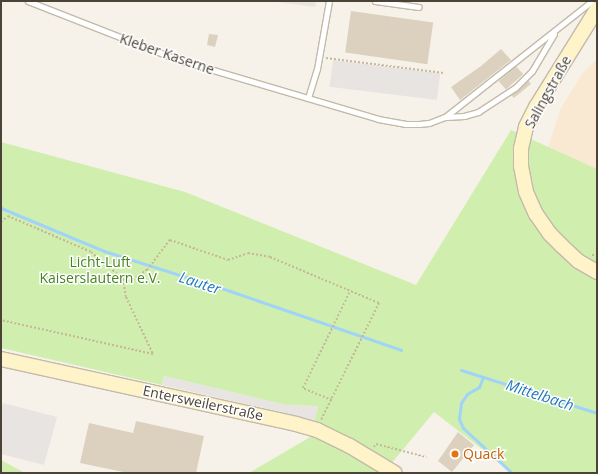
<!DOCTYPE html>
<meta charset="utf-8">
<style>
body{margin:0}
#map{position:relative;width:598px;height:474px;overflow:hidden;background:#f6f2e9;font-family:"Open Sans",sans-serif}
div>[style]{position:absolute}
.commercial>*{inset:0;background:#f9e9d2}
.green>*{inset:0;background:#d0eead}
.parking>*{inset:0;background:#e7e4e1;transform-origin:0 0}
.stream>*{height:3px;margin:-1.5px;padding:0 1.5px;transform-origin:1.5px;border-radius:1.5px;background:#9fd3f9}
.building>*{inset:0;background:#dcd1bf;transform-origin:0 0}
.path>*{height:2px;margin-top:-1px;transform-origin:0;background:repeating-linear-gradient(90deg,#c6b799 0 2px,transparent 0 4px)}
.roads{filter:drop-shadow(1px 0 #c3baaa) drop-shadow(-1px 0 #c3baaa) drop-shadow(0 1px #c3baaa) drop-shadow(0 -1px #c3baaa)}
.lane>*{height:5px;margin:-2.5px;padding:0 2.5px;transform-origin:2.5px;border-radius:2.5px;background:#fff}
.secondary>*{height:14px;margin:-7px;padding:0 7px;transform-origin:7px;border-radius:7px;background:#fff3c9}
.dots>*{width:11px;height:11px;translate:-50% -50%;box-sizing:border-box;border:2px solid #fff;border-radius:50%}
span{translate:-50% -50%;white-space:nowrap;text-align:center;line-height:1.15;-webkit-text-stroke:3px #fff;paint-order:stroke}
.street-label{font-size:14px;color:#4b4336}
.park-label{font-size:14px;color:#468421}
.food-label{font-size:14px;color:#c56008}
.left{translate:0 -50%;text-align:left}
.water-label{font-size:15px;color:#2179bb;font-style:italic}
.frame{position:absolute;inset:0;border:2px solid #4b4336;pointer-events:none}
</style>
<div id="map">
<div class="commercial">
<i style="clip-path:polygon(597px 59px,597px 169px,548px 147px,561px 108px,582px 74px)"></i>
</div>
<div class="green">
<i style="clip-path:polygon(511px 130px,597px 169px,597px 473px,513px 473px,434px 412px,390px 465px,314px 422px,318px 406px,286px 405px,164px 376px,162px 385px,1px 348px,1px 142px,185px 192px,416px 285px)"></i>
<i style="clip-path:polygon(312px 436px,346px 451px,380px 473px,249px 473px)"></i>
<i style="clip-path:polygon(1px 460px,25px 473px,1px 473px)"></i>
</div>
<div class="parking">
<i style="clip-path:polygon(270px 1px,316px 1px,315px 7px)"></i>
<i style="left:333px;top:60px;width:108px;height:27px;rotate:7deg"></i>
<i style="clip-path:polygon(164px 376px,286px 405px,318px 406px,314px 422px,282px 412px,162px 385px)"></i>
<i style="clip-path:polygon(3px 403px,57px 417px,44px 465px,1px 454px,1px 411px)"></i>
</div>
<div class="stream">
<i style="left:1px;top:208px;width:112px;rotate:22.7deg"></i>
<i style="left:104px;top:251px;width:132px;rotate:17.6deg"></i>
<i style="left:230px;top:291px;width:181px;rotate:19deg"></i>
<i style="left:461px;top:370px;width:143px;rotate:17.5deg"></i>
<i style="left:483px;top:377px;width:11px;rotate:112deg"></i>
<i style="left:479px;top:387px;width:14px;rotate:150deg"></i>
<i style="left:467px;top:394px;width:11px;rotate:124deg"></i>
<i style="left:461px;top:403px;width:16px;rotate:97deg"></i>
<i style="left:459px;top:419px;width:10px;rotate:66deg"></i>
<i style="left:463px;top:428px;width:67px;rotate:42.6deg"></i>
</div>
<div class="building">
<i style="left:351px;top:11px;width:83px;height:42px;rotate:8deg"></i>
<i style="clip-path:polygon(209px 34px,218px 35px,215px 47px,207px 45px)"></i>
<i style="clip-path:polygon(501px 49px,511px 60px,460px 100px,451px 87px,481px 66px)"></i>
<i style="left:516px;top:66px;width:11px;height:23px;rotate:49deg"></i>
<i style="clip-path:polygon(528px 80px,531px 84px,514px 98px,511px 95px)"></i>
<i style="clip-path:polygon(136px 421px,204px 436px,196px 473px,128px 473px,80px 463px,89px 423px,133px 433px)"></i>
<i style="clip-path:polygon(458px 432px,474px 445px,452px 472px,438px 461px)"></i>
</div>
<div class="path">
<i style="left:326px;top:58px;width:119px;rotate:7.2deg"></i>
<i style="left:1px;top:222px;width:9px;rotate:-41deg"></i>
<i style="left:8px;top:216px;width:90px;rotate:23.4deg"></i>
<i style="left:91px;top:252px;width:42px;rotate:40.2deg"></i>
<i style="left:123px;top:279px;width:18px;rotate:81deg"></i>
<i style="left:126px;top:297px;width:63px;rotate:64.7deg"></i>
<i style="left:153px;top:354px;width:156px;rotate:-167.4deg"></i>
<i style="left:592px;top:255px;width:5px"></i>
<i style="left:123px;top:279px;width:7px;rotate:27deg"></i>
<i style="left:129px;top:282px;width:22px;rotate:-34deg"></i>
<i style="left:147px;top:270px;width:38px;rotate:-53deg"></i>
<i style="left:170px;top:240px;width:61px;rotate:19deg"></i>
<i style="left:228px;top:260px;width:21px;rotate:-19deg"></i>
<i style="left:248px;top:253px;width:22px;rotate:10deg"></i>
<i style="left:270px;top:257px;width:118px;rotate:22.9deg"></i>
<i style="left:379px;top:303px;width:131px;rotate:116.4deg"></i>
<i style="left:332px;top:400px;width:31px;rotate:-158deg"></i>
<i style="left:303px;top:388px;width:108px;rotate:-64.1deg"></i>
<i style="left:374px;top:447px;width:4px;rotate:-56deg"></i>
<i style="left:376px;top:444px;width:52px;rotate:14.6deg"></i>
</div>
<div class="roads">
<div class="lane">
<i style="left:28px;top:1px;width:159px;rotate:21.4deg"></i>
<i style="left:176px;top:59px;width:211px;rotate:16.5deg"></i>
<i style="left:378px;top:119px;width:27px;rotate:10deg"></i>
<i style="left:405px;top:124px;width:14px"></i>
<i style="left:419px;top:124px;width:10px;rotate:-6deg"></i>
<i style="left:429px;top:123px;width:17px;rotate:-21deg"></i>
<i style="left:445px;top:117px;width:187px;rotate:-38.3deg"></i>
<i style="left:375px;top:1px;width:44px;rotate:7.8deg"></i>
<i style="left:308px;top:98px;width:30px;rotate:-73deg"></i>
<i style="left:317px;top:69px;width:69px;rotate:-80deg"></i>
<i style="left:446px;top:117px;width:18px;rotate:-3deg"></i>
<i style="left:464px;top:116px;width:15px;rotate:-16deg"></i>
<i style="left:478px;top:112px;width:45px;rotate:-33.3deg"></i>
<i style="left:516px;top:87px;width:23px;rotate:-45deg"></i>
<i style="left:532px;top:71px;width:43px;rotate:-59.3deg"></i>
</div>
<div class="secondary">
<i style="left:597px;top:9px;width:115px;rotate:121.9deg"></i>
<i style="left:536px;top:107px;width:22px;rotate:117deg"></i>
<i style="left:526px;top:127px;width:22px;rotate:103deg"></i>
<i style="left:521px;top:148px;width:18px;rotate:90deg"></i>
<i style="left:521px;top:166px;width:26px;rotate:79deg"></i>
<i style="left:526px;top:192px;width:24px;rotate:66deg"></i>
<i style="left:536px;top:214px;width:24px;rotate:55deg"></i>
<i style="left:550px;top:234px;width:17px;rotate:45deg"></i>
<i style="left:562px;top:246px;width:22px;rotate:43deg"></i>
<i style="left:578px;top:261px;width:22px;rotate:30deg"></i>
<i style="left:1px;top:359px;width:302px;rotate:12.4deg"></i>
<i style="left:296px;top:424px;width:22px;rotate:16deg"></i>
<i style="left:317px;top:430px;width:37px;rotate:26deg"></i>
<i style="left:350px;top:446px;width:52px;rotate:31deg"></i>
</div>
</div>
<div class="dots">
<i style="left:455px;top:454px;background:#e8710a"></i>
</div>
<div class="street-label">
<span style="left:167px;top:54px;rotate:19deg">Kleber Kaserne</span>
<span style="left:548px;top:92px;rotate:-61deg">Salingstraße</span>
<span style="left:203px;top:403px;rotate:12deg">Entersweilerstraße</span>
</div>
<div class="park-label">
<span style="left:100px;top:270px">Licht-Luft<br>Kaiserslautern e.V.</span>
</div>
<div class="food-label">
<span class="left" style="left:463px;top:454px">Quack</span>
</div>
<div class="water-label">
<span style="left:200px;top:283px;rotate:18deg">Lauter</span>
<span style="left:540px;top:395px;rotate:18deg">Mittelbach</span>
</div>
<div class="frame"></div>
</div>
